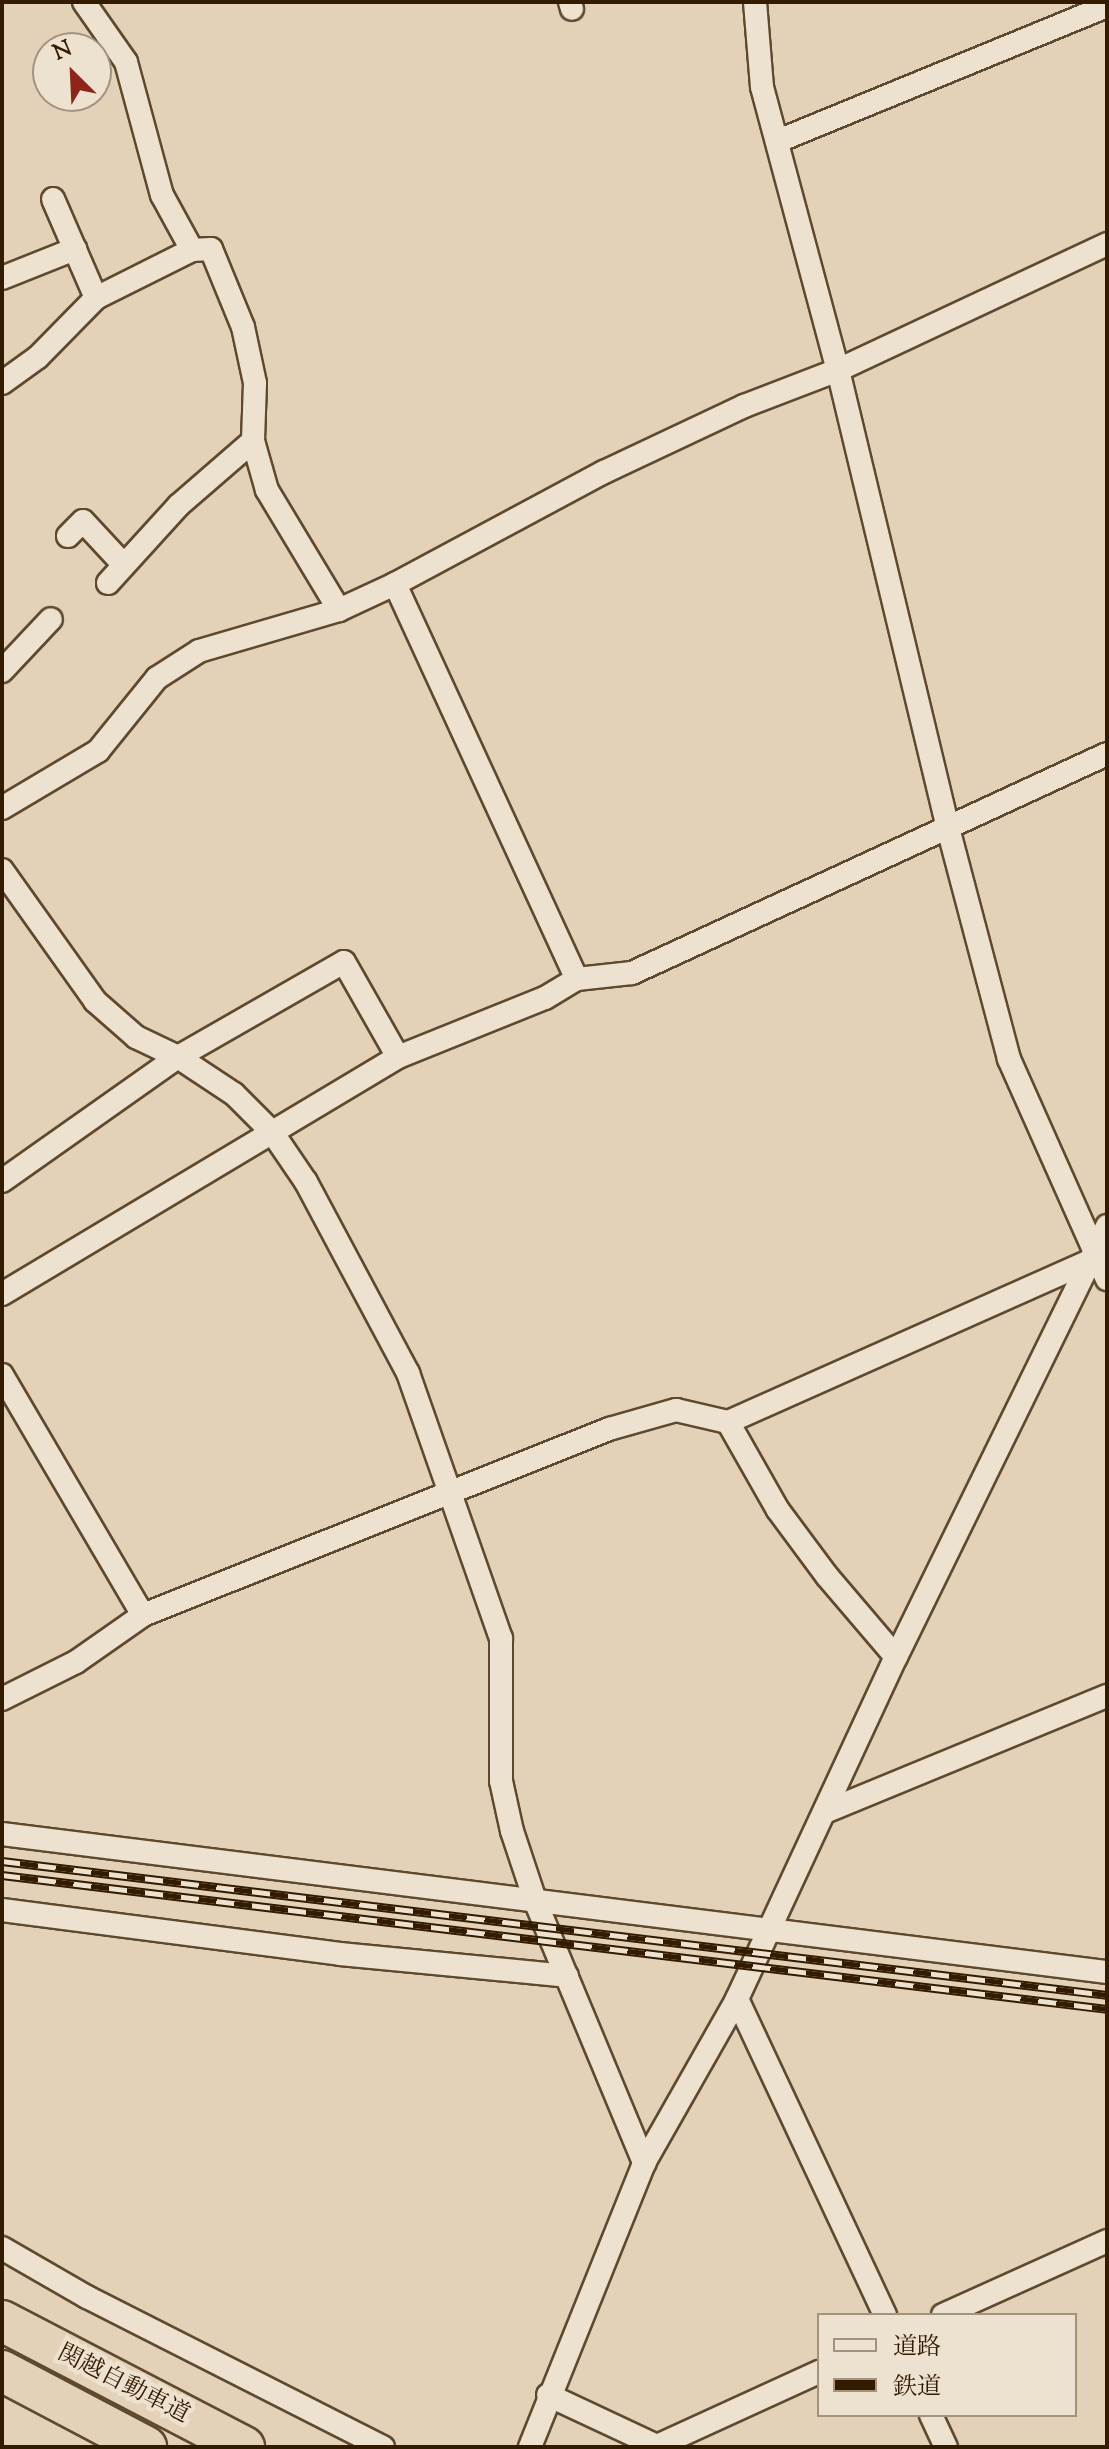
<!DOCTYPE html>
<meta charset="utf-8">
<style>
body{margin:0}
#map{position:relative;width:1109px;height:2449px;overflow:hidden;background:#e3d2b7;font-family:"Sorts Mill Goudy","Noto Serif JP",serif}
div>[style]{position:absolute}
.roads{filter:drop-shadow(2px 0 #5f492e) drop-shadow(-2px 0 #5f492e) drop-shadow(0 2px #5f492e) drop-shadow(0 -2px #5f492e)}
.street>*{height:22px;margin:-11px;padding:0 11px;transform-origin:11px;border-radius:11px;background:#ede2d0}
.highway>*{height:40px;margin:-20px;padding:0 20px;transform-origin:20px;border-radius:20px;background:#e3d2b7}
.rail>*{height:9px;margin-top:-4.5px;transform-origin:0;background:repeating-linear-gradient(90deg,#ede2d0 0 18px,#331b00 0 36px);box-sizing:border-box;border-block:2px solid #331b00}
span{translate:-50% -50%;white-space:nowrap;text-align:center;line-height:1.15;-webkit-text-stroke:8px #ede2d0;paint-order:stroke}
.street-label{font-size:24px;color:#331b00}
.frame{position:absolute;inset:0;border:4px solid #331b00;pointer-events:none}
.legend{position:absolute;left:817px;top:2313px;width:260px;height:104px;box-sizing:border-box;background:#ede2d0;border:2px solid #a3927d;margin:0;padding:10px 14px;list-style:none;font-size:24px;color:#331b00}
.legend li{display:flex;align-items:center;gap:16px;height:40px}
.legend b{width:40px;border:2px solid #a3927d}
.north{position:absolute;left:32px;top:32px;width:80px;height:80px;box-sizing:border-box;background:#ede2d0;border:2px solid #a3927d;border-radius:50%;rotate:336deg;font-size:22px;font-weight:700;line-height:32px;text-align:center;color:#331b00}
.north::after{content:'';display:block;margin:auto;width:28px;height:36px;background:#8f2418;clip-path:polygon(50% 0,100% 100%,50% 72%,0 100%)}
</style>
<div id="map">
<div class="roads">
<div class="street">
<i style="left:84px;top:2px;width:73px;rotate:55deg"></i>
<i style="left:126px;top:62px;width:138px;rotate:74.9deg"></i>
<i style="left:162px;top:195px;width:63px;rotate:61.4deg"></i>
<i style="left:192px;top:250px;width:19px;rotate:-3deg"></i>
<i style="left:211px;top:249px;width:84px;rotate:67.7deg"></i>
<i style="left:243px;top:327px;width:57px;rotate:77.9deg"></i>
<i style="left:255px;top:383px;width:58px;rotate:92deg"></i>
<i style="left:253px;top:441px;width:51px;rotate:74.1deg"></i>
<i style="left:267px;top:490px;width:140px;rotate:59deg"></i>
<i style="left:570px;top:2px;width:7px;rotate:74deg"></i>
<i style="left:755px;top:2px;width:85px;rotate:85.3deg"></i>
<i style="left:762px;top:87px;width:293px;rotate:75deg"></i>
<i style="left:838px;top:370px;width:471px;rotate:76.5deg"></i>
<i style="left:948px;top:828px;width:239px;rotate:75.2deg"></i>
<i style="left:1009px;top:1059px;width:241px;rotate:66deg"></i>
<i style="left:778px;top:141px;width:356px;rotate:-22.3deg"></i>
<i style="left:53px;top:199px;width:108px;rotate:66.5deg"></i>
<i style="left:2px;top:278px;width:79px;rotate:-21.7deg"></i>
<i style="left:2px;top:383px;width:44px;rotate:-35.8deg"></i>
<i style="left:38px;top:357px;width:83px;rotate:-45.5deg"></i>
<i style="left:96px;top:298px;width:107px;rotate:-26.6deg"></i>
<i style="left:68px;top:536px;width:21px;rotate:-45deg"></i>
<i style="left:83px;top:521px;width:60px;rotate:47deg"></i>
<i style="left:108px;top:583px;width:105px;rotate:-47.7deg"></i>
<i style="left:179px;top:505px;width:98px;rotate:-40.9deg"></i>
<i style="left:395px;top:584px;width:435px;rotate:65.3deg"></i>
<i style="left:2px;top:671px;width:71px;rotate:-46.7deg"></i>
<i style="left:2px;top:808px;width:112px;rotate:-30.7deg"></i>
<i style="left:98px;top:751px;width:94px;rotate:-51.1deg"></i>
<i style="left:157px;top:678px;width:50px;rotate:-32.7deg"></i>
<i style="left:199px;top:651px;width:146px;rotate:-16.3deg"></i>
<i style="left:339px;top:610px;width:62px;rotate:-24.9deg"></i>
<i style="left:395px;top:584px;width:237px;rotate:-28.2deg"></i>
<i style="left:604px;top:472px;width:155px;rotate:-25.2deg"></i>
<i style="left:744px;top:406px;width:101px;rotate:-21deg"></i>
<i style="left:838px;top:370px;width:297px;rotate:-25.1deg"></i>
<i style="left:2px;top:870px;width:161px;rotate:54.6deg"></i>
<i style="left:95px;top:1001px;width:55px;rotate:41.3deg"></i>
<i style="left:136px;top:1037px;width:47px;rotate:25.5deg"></i>
<i style="left:178px;top:1057px;width:67px;rotate:33.5deg"></i>
<i style="left:234px;top:1094px;width:54px;rotate:45deg"></i>
<i style="left:272px;top:1132px;width:60px;rotate:55.8deg"></i>
<i style="left:306px;top:1182px;width:217px;rotate:61.9deg"></i>
<i style="left:408px;top:1373px;width:281px;rotate:70.7deg"></i>
<i style="left:501px;top:1638px;width:143px;rotate:90deg"></i>
<i style="left:501px;top:1781px;width:51px;rotate:77.6deg"></i>
<i style="left:512px;top:1831px;width:76px;rotate:71.6deg"></i>
<i style="left:536px;top:1903px;width:282px;rotate:67.4deg"></i>
<i style="left:2px;top:1181px;width:215px;rotate:-35.2deg"></i>
<i style="left:178px;top:1057px;width:191px;rotate:-29.8deg"></i>
<i style="left:344px;top:962px;width:109px;rotate:60.4deg"></i>
<i style="left:2px;top:1294px;width:462px;rotate:-30.9deg"></i>
<i style="left:398px;top:1057px;width:158px;rotate:-21.9deg"></i>
<i style="left:545px;top:998px;width:37px;rotate:-31deg"></i>
<i style="left:577px;top:979px;width:55px;rotate:-6.2deg"></i>
<i style="left:632px;top:973px;width:523px;rotate:-24.75deg"></i>
<i style="left:2px;top:1375px;width:278px;rotate:59.6deg"></i>
<i style="left:728px;top:1422px;width:394px;rotate:-24deg"></i>
<i style="left:2px;top:1699px;width:83px;rotate:-26.6deg"></i>
<i style="left:76px;top:1662px;width:82px;rotate:-35deg"></i>
<i style="left:143px;top:1615px;width:502px;rotate:-21.76deg"></i>
<i style="left:609px;top:1429px;width:70px;rotate:-15.8deg"></i>
<i style="left:676px;top:1410px;width:53px;rotate:13deg"></i>
<i style="left:728px;top:1422px;width:101px;rotate:60.4deg"></i>
<i style="left:778px;top:1510px;width:82px;rotate:53.4deg"></i>
<i style="left:827px;top:1576px;width:106px;rotate:49.6deg"></i>
<i style="left:825px;top:1812px;width:305px;rotate:-22.4deg"></i>
<i style="left:2px;top:1834px;width:1114px;rotate:7.12deg"></i>
<i style="left:2px;top:1910px;width:341px;rotate:7.4deg"></i>
<i style="left:340px;top:1954px;width:228px;rotate:5.5deg"></i>
<i style="left:737px;top:1999px;width:349px;rotate:64.9deg"></i>
<i style="left:2px;top:2248px;width:98px;rotate:30deg"></i>
<i style="left:87px;top:2297px;width:332px;rotate:26.9deg"></i>
<i style="left:943px;top:2315px;width:180px;rotate:-24.3deg"></i>
<i style="left:548px;top:2395px;width:120px;rotate:25.1deg"></i>
<i style="left:657px;top:2446px;width:178px;rotate:-24.6deg"></i>
<i style="left:931px;top:2415px;width:35px;rotate:65deg"></i>
<i style="left:530px;top:2447px;width:306px;rotate:-68.1deg"></i>
<i style="left:644px;top:2163px;width:189px;rotate:-60.4deg"></i>
<i style="left:737px;top:1999px;width:377px;rotate:-65.1deg"></i>
<i style="left:896px;top:1657px;width:480px;rotate:-63.9deg"></i>
</div>
<div class="highway">
<i style="left:2px;top:2321px;width:273px;rotate:27.5deg"></i>
<i style="left:2px;top:2371px;width:163px;rotate:27.8deg"></i>
</div>
</div>
<div class="rail">
<i style="left:2px;top:1861px;width:1113px;rotate:6.91deg"></i>
<i style="left:2px;top:1875px;width:1113px;rotate:6.91deg"></i>
</div>
<div class="street-label">
<span style="left:123px;top:2385px;rotate:27deg">関越自動車道</span>
</div>
<div class="frame"></div>
<ul class="legend">
<li><b style="height:10px;background:#ede2d0"></b>道路</li>
<li><b style="height:10px;background:#331b00"></b>鉄道</li>
</ul>
<div class="north">N</div>
</div>
